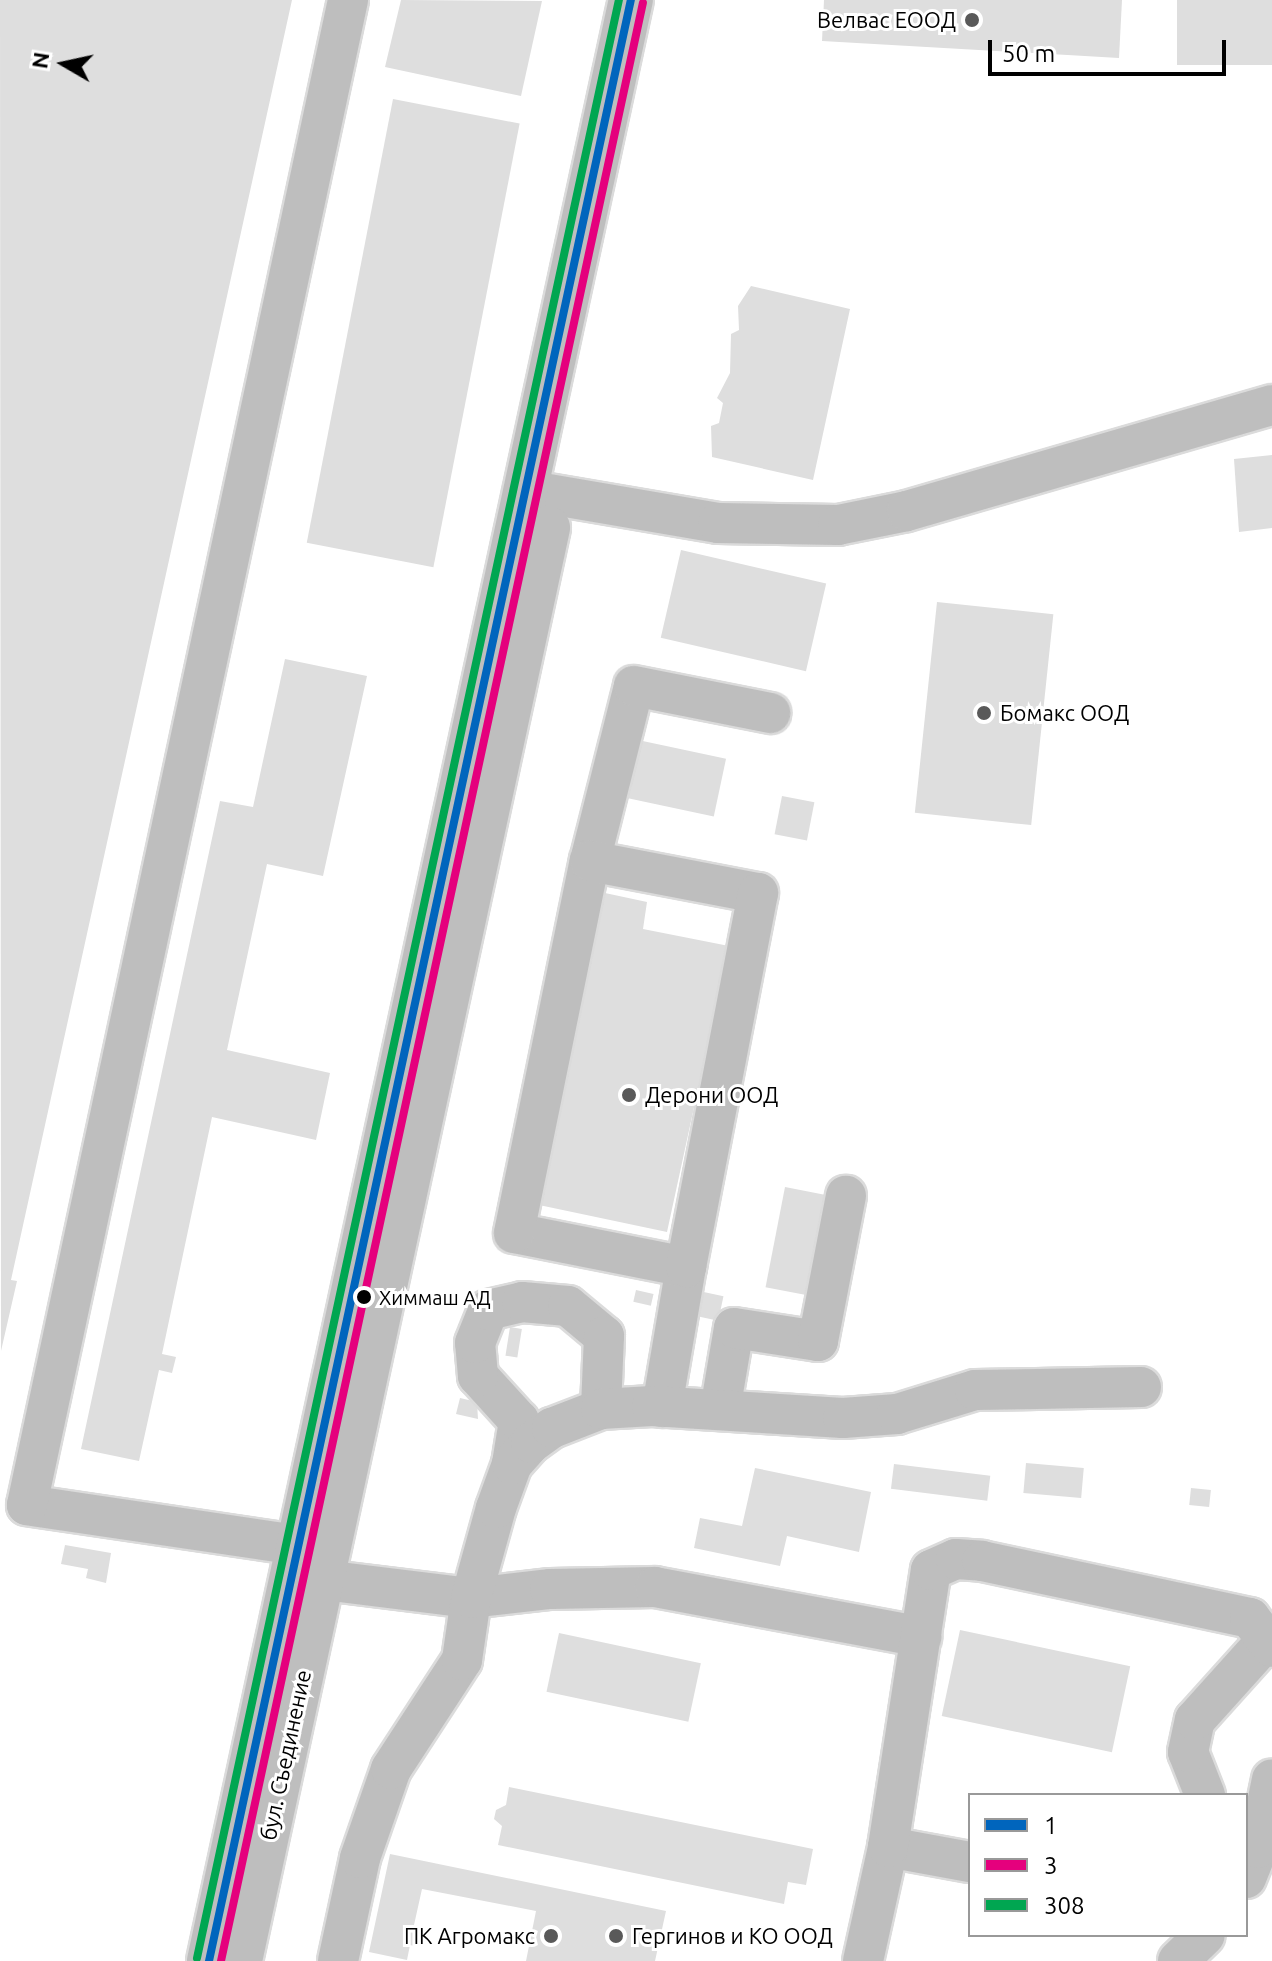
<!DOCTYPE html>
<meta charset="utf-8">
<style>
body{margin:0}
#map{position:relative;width:1272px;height:1961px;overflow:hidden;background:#fff;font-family:Ubuntu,sans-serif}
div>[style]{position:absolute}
.building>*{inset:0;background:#dedede;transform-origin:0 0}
.roads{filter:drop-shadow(2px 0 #dbdbdb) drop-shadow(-2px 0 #dbdbdb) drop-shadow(0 2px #dbdbdb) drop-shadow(0 -2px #dbdbdb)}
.minor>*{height:40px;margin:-20px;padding:0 20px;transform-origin:20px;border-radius:20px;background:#bebebe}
.major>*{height:44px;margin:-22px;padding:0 22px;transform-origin:22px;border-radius:22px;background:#bebebe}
.bus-1>*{height:8px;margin:-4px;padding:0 4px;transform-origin:4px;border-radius:4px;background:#0065bd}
.bus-2>*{height:8px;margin:-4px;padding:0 4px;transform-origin:4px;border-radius:4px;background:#e5007d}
.bus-3>*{height:8px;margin:-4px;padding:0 4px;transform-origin:4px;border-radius:4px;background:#00a651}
.dots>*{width:22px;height:22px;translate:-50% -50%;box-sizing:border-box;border:4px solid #fff;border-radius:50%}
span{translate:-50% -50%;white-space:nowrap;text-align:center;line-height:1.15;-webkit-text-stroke:6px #fff;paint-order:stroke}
.bus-label{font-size:20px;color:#000}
.left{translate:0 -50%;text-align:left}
.poi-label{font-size:22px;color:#000}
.right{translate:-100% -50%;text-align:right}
.street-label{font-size:22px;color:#000}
.legend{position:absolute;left:968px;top:1793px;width:280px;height:144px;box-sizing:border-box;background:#fff;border:2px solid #999;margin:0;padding:10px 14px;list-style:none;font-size:24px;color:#000}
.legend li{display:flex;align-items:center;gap:16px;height:40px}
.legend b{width:40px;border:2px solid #999}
.north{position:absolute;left:24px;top:24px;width:80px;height:80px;-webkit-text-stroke:6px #fff;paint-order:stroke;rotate:279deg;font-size:22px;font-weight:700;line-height:32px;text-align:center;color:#000}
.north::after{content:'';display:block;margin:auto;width:28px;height:36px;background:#000;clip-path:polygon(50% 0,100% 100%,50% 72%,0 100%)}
.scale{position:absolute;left:988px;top:40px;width:238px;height:36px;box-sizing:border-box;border:4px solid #000;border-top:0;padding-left:10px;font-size:24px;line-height:28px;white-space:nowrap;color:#000;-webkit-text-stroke:6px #fff;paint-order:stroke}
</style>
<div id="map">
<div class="building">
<i style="clip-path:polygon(0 0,292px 0,11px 1280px,17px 1281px,1px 1351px)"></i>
<i style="clip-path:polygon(401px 0,542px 1px,521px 96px,385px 67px)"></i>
<i style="clip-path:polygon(824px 0,1122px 0,1119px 58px,822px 41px)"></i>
<i style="left:1177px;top:0;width:95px;height:65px"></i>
<i style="left:393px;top:99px;width:129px;height:452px;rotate:11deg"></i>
<i style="clip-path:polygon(751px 286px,850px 309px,813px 480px,712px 457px,711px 426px,719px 423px,723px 403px,717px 398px,730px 373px,731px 334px,739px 330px,738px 306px)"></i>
<i style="clip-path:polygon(1272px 455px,1272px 528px,1239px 532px,1234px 459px)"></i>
<i style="left:681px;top:550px;width:149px;height:90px;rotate:13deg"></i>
<i style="left:937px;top:602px;width:117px;height:212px;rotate:6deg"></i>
<i style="clip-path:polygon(285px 659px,367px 676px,323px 876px,267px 864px,227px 1050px,330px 1073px,316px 1140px,212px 1117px,162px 1354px,176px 1357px,172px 1373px,159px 1370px,139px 1461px,81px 1449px,220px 801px,253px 807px)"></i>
<i style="left:638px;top:740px;width:90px;height:59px;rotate:12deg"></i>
<i style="left:782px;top:796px;width:33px;height:39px;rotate:11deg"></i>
<i style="clip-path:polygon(605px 893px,647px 902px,643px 929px,729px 946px,667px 1232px,539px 1205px)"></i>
<i style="left:785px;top:1187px;width:52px;height:102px;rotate:11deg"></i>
<i style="left:636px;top:1290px;width:18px;height:12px;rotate:13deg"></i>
<i style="left:699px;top:1291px;width:25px;height:25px;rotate:12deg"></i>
<i style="left:510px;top:1327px;width:12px;height:29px;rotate:9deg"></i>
<i style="clip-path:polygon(460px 1398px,477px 1402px,478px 1419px,456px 1414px)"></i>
<i style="left:1026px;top:1463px;width:58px;height:30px;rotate:5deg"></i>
<i style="left:894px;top:1464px;width:97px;height:25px;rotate:7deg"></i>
<i style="clip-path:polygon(755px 1468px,871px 1492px,859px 1552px,787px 1536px,780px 1566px,694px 1548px,700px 1518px,742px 1526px)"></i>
<i style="left:1191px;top:1488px;width:20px;height:17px;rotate:6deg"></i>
<i style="clip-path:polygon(65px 1545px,111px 1553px,106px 1583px,86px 1578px,88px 1569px,61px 1564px)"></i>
<i style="left:960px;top:1630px;width:174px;height:88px;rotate:12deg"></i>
<i style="left:559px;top:1633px;width:145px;height:60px;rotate:12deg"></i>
<i style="clip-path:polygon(509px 1787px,813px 1849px,806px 1885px,788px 1882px,784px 1904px,498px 1845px,502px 1826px,494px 1819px,496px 1810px,506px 1805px)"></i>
<i style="clip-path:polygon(390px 1854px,666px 1911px,655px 1961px,526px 1961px,536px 1911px,422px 1889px,414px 1925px,423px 1927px,419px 1947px,410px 1945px,407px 1960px,369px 1952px)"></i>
</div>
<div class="roads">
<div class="minor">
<i style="left:525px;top:490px;width:196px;rotate:9.7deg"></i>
<i style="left:718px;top:523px;width:120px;rotate:1deg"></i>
<i style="left:838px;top:525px;width:70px;rotate:-11.5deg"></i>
<i style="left:907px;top:511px;width:380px;rotate:-16.2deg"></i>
<i style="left:590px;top:861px;width:180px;rotate:-75.9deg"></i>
<i style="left:634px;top:686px;width:139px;rotate:11.2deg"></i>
<i style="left:662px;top:1407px;width:142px;rotate:-80.3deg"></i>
<i style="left:686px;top:1267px;width:175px;rotate:-168.8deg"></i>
<i style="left:514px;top:1233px;width:380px;rotate:-78.5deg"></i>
<i style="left:590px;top:861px;width:171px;rotate:10.8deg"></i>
<i style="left:758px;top:893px;width:381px;rotate:100.9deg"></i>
<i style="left:720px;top:1410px;width:83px;rotate:-80.3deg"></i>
<i style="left:734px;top:1328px;width:85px;rotate:8.8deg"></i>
<i style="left:818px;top:1341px;width:148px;rotate:-79.1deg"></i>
<i style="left:512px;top:1464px;width:44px;rotate:-80.8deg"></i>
<i style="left:519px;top:1421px;width:61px;rotate:-132.3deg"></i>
<i style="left:478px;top:1376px;width:33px;rotate:-95deg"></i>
<i style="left:475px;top:1343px;width:35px;rotate:-68deg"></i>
<i style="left:488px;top:1310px;width:35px;rotate:-13deg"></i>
<i style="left:522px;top:1302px;width:46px;rotate:5deg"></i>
<i style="left:568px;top:1306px;width:47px;rotate:39.8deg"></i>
<i style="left:604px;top:1336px;width:73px;rotate:92.4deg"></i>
<i style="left:297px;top:1545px;width:273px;rotate:-171.6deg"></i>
<i style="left:27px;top:1505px;width:1539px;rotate:-77.96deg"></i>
<i style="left:291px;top:1576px;width:181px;rotate:7deg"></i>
<i style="left:471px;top:1598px;width:80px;rotate:-6.5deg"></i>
<i style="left:550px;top:1589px;width:105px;rotate:-1.1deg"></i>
<i style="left:655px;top:1587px;width:271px;rotate:10.6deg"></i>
<i style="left:1205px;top:1795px;width:46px;rotate:-111.6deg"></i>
<i style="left:1188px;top:1752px;width:33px;rotate:-78deg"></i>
<i style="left:1195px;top:1720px;width:109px;rotate:-48deg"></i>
<i style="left:888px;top:1847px;width:83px;rotate:10.4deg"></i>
<i style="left:1246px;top:1878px;width:32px;rotate:-68deg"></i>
<i style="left:1258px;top:1848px;width:70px;rotate:-78.5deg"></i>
<i style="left:338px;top:1961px;width:105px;rotate:-77.9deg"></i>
<i style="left:360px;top:1858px;width:94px;rotate:-70.8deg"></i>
<i style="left:391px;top:1769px;width:130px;rotate:-56.9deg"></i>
<i style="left:462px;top:1660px;width:63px;rotate:-81.7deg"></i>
<i style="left:471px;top:1598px;width:93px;rotate:-74.5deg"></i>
<i style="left:496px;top:1508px;width:47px;rotate:-70deg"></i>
<i style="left:512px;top:1464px;width:28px;rotate:-48deg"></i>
<i style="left:531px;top:1443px;width:26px;rotate:-36deg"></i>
<i style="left:552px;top:1428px;width:53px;rotate:-21.2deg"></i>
<i style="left:601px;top:1409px;width:51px;rotate:-3.4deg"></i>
<i style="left:652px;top:1406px;width:191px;rotate:3.6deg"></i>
<i style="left:843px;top:1418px;width:54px;rotate:-4.2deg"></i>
<i style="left:897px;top:1414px;width:82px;rotate:-17.1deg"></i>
<i style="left:975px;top:1390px;width:166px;rotate:-1deg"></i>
<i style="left:863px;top:1961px;width:117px;rotate:-77.6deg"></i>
<i style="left:888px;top:1847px;width:280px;rotate:-81.2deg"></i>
<i style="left:931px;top:1570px;width:27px;rotate:-24deg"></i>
<i style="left:956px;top:1559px;width:26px;rotate:4deg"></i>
<i style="left:982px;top:1561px;width:274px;rotate:12deg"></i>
<i style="left:1250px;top:1618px;width:36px;rotate:53deg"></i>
<i style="left:1178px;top:1961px;width:37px;rotate:-44deg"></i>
</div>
<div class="major">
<i style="left:209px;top:1961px;width:2006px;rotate:-77.86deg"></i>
<i style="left:240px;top:1961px;width:1466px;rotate:-77.87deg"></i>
</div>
</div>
<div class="bus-1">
<i style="left:209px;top:1961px;width:2006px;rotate:-77.86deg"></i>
</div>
<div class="bus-2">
<i style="left:221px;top:1961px;width:2003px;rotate:-77.84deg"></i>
</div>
<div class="bus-3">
<i style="left:197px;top:1958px;width:2003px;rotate:-77.84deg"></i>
</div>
<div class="dots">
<i style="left:972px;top:20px;background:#595959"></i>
<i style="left:984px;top:713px;background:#595959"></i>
<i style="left:629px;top:1095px;background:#595959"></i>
<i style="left:364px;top:1297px;background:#000"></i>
<i style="left:551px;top:1936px;background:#595959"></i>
<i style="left:616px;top:1936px;background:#595959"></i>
</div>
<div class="bus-label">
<span class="left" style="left:379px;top:1297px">Химмаш АД</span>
</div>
<div class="poi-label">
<span class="right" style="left:956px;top:20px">Велвас ЕООД</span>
<span class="left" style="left:1000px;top:713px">Бомакс ООД</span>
<span class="left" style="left:645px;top:1095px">Дерони ООД</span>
<span class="right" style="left:535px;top:1936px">ПК Агромакс</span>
<span class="left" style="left:632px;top:1936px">Гергинов и КО ООД</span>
</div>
<div class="street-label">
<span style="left:285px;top:1755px;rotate:-78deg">бул. Съединение</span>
</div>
<ul class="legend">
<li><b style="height:10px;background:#0065bd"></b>1</li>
<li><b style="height:10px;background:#e5007d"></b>3</li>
<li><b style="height:10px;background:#00a651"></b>308</li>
</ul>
<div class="north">N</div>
<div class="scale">50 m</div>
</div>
